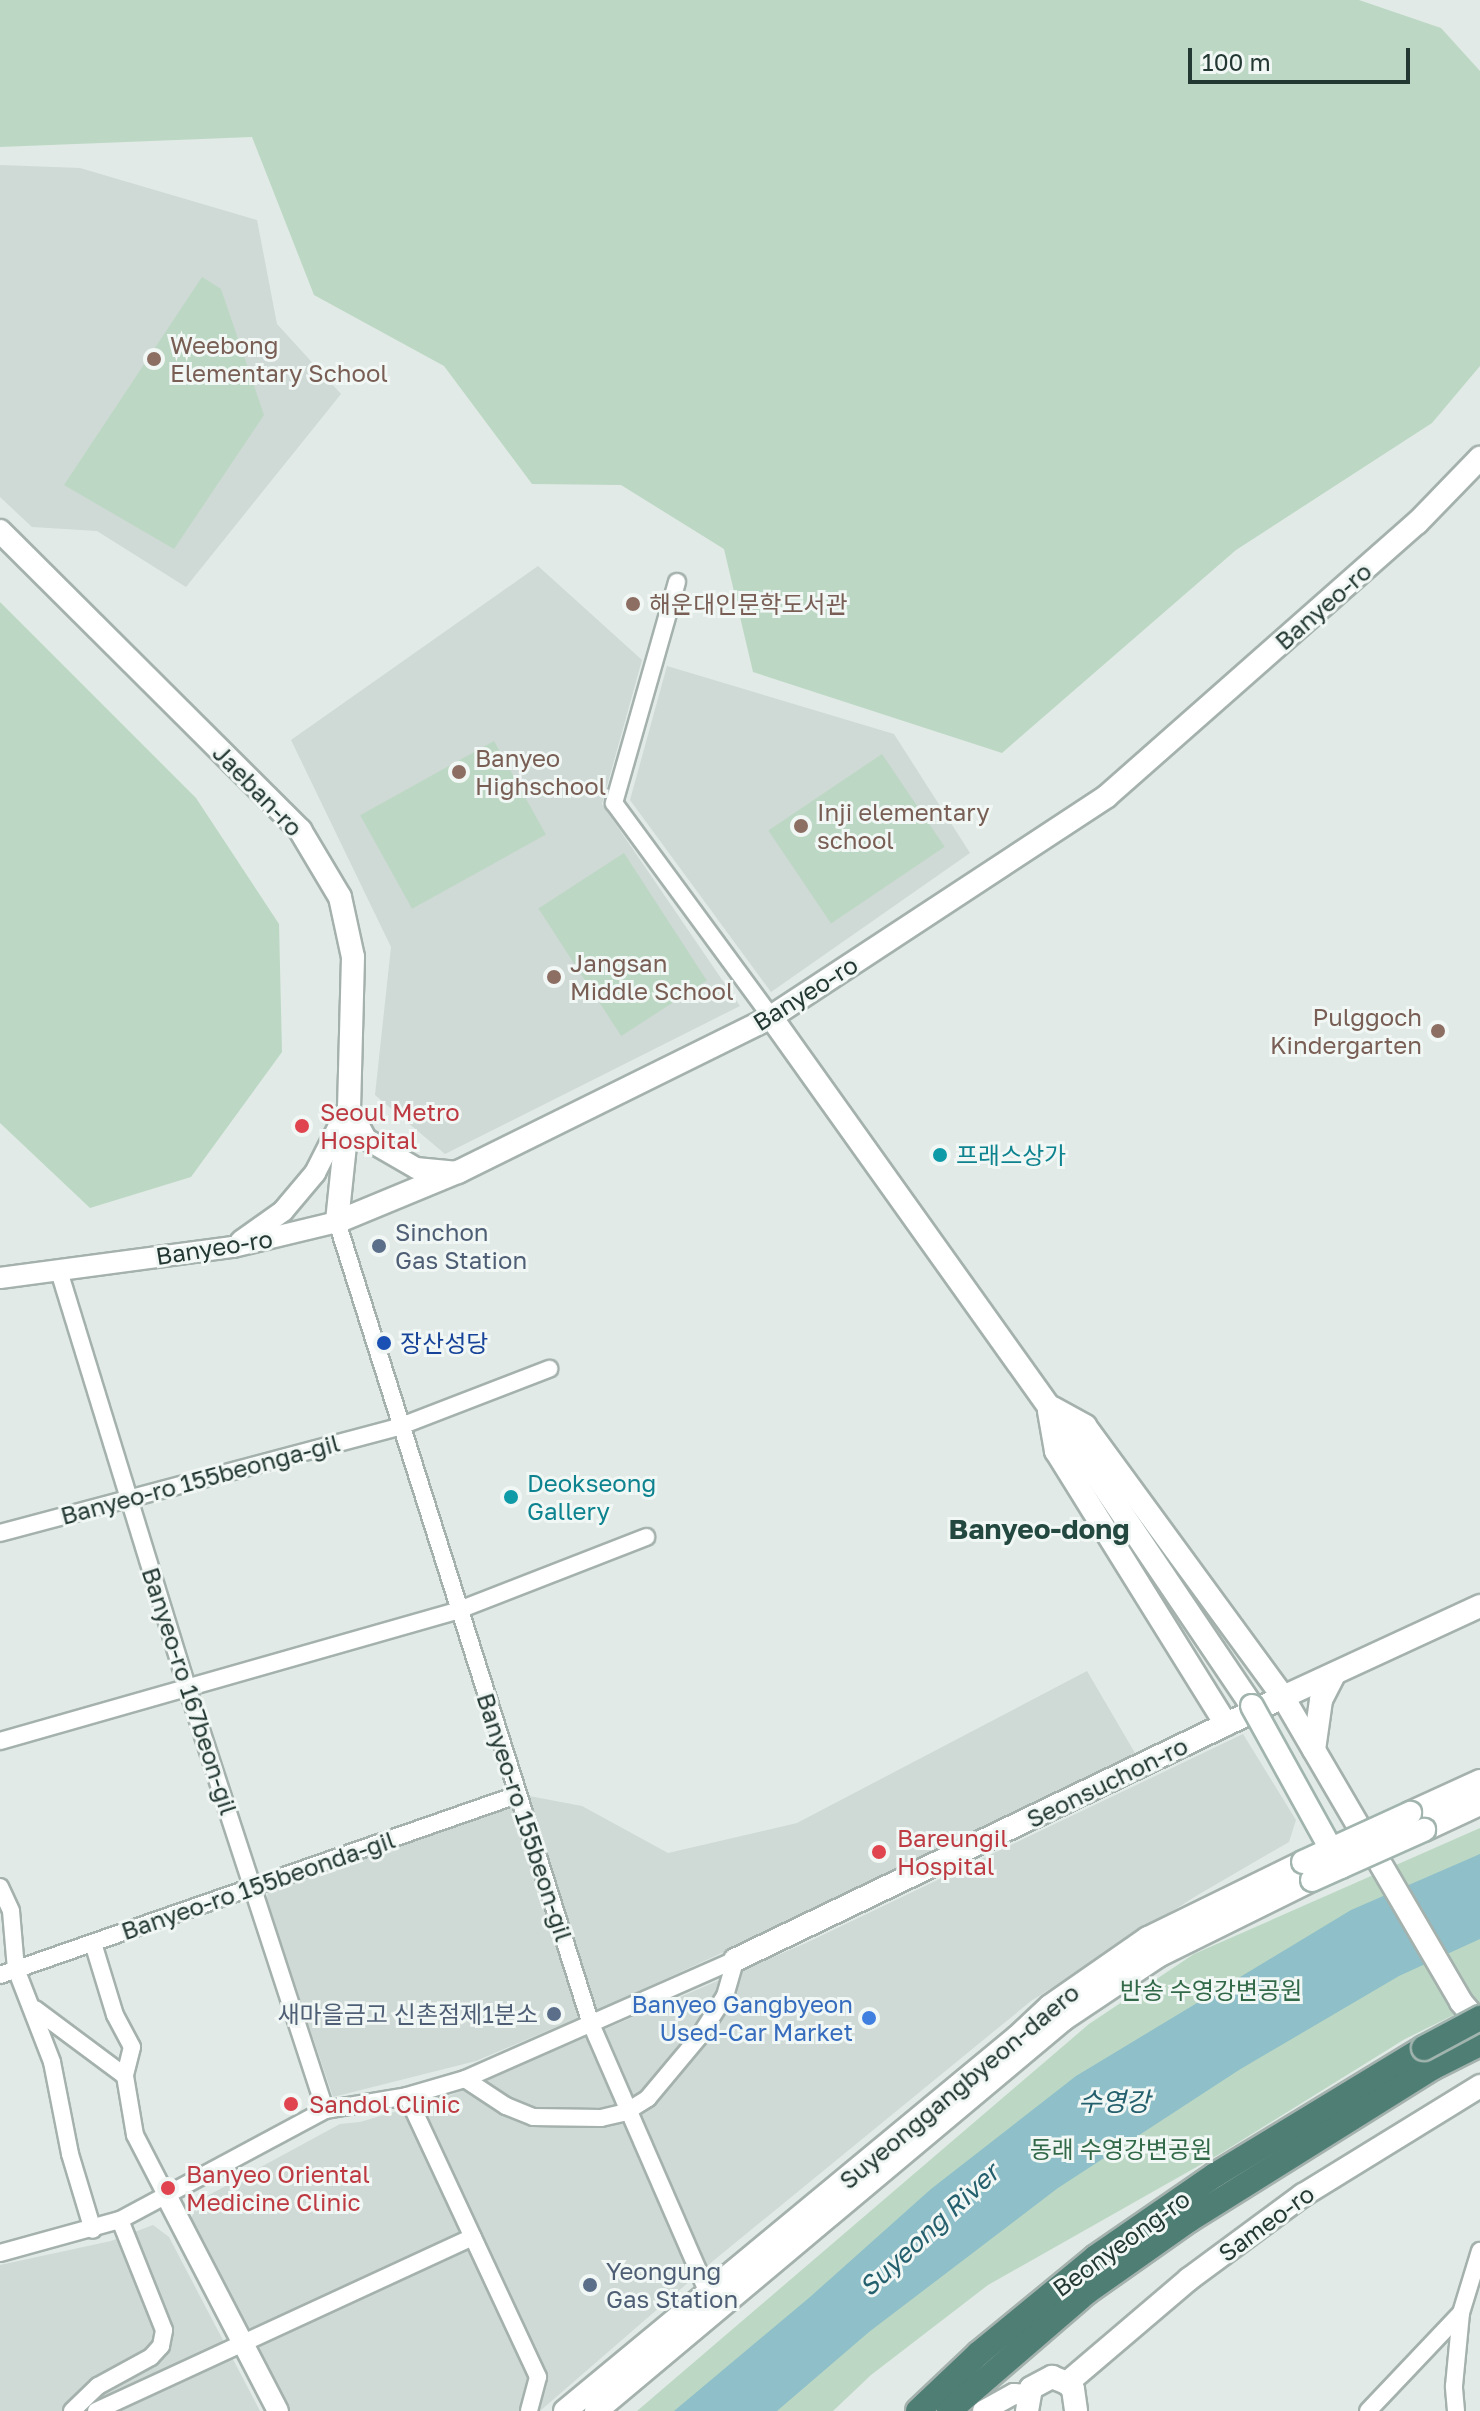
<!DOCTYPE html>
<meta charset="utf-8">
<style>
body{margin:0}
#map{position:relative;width:1480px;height:2411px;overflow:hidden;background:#e1eae6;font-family:"Golos Text","Noto Sans KR",sans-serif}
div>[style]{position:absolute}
.built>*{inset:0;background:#cfd9d5}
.green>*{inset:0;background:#bcd8c4;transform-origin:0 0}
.water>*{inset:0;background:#8fbfc9}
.roads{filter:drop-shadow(2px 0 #a4b1ad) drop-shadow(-2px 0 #a4b1ad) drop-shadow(0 2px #a4b1ad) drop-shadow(0 -2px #a4b1ad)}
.minor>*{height:16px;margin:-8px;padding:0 8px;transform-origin:8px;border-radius:8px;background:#fff}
.tertiary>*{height:20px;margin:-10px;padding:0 10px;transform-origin:10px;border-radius:10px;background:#fff}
.secondary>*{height:22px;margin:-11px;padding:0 11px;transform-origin:11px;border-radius:11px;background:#fff}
.trunk>*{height:24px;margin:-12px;padding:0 12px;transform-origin:12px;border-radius:12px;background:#4e7e74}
.bridges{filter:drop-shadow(2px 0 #a1b4ae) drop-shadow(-2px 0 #a1b4ae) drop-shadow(0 2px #a1b4ae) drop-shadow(0 -2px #a1b4ae)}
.secondary-bridge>*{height:22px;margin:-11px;padding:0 11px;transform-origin:11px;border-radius:11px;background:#fff}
.trunk-bridge>*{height:24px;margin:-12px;padding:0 12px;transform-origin:12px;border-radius:12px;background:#4e7e74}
.dots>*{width:22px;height:22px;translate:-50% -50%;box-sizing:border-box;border:4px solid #f1f7f4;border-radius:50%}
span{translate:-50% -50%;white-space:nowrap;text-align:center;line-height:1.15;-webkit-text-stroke:6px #f1f7f4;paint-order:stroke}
.education-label{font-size:24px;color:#785e54}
.left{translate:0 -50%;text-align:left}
.right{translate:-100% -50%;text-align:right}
.street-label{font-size:24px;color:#233833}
.health-label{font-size:24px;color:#be3a42}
.culture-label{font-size:24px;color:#0d838f}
.service-label{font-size:24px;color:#4e5e75}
.transit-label{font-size:24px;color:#164399}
.park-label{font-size:24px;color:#326a49}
.shop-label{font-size:24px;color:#366cbe}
.water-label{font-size:26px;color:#245f6d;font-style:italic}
.quarter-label{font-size:28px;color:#22483f;font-weight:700}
.scale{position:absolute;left:1188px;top:48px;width:222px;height:36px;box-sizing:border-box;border:4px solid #233833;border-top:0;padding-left:10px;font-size:24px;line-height:28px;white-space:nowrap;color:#233833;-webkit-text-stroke:6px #f1f7f4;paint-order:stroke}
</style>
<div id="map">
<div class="built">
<i style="clip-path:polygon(0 165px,80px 168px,257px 220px,277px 324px,341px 394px,186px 587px,97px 531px,32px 527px,0 497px)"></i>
<i style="clip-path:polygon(538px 566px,642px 660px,602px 804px,740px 1006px,445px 1154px,375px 1095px,391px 947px,291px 740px)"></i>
<i style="clip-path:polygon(667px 666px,894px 734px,970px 853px,771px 992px,630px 800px)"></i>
<i style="clip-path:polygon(1087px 1671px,1135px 1753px,752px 1939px,613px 2003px,476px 2061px,333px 2097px,267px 1902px,268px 1887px,502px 1810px,529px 1796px,582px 1806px,668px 1853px,797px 1823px)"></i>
<i style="clip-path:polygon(1243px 1734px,1296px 1820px,1289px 1842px,1196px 1896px,1031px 2001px,713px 2261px,540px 2411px,289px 2411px,190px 2222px,198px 2201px,340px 2124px,360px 2122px,451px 2095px,806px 1943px)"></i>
<i style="clip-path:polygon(153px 2225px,169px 2237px,260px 2411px,85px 2411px,82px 2406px,72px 2411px,0 2411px,0 2265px,111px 2241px)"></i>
</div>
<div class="green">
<i style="clip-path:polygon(0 0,1359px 0,1441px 28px,1480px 71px,1480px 366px,1432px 423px,1236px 550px,1002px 753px,753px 672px,724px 549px,621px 485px,532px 484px,444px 366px,314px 295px,252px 137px,0 147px)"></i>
<i style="clip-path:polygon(202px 277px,221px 289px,264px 415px,174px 549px,64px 485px)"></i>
<i style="clip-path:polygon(0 602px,196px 798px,279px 924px,282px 1052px,191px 1177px,90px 1208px,0 1123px)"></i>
<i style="left:494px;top:741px;width:107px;height:153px;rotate:61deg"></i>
<i style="left:882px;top:754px;width:112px;height:137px;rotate:56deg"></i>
<i style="left:624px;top:853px;width:152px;height:102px;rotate:57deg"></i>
<i style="clip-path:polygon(1480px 1828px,1480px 2002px,1405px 2039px,1223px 2152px,988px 2285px,871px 2375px,833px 2411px,637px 2411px,1089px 2024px,1194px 1954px)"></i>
</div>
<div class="water">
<i style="clip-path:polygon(1480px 1854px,1480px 1939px,1399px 1976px,1239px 2070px,1058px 2188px,869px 2332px,777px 2411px,674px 2411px,810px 2297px,931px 2189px,1076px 2076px,1351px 1910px)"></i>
</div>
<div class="roads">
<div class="minor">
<i style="left:677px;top:582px;width:230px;rotate:105.9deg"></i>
<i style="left:614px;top:803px;width:265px;rotate:53.7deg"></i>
<i style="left:337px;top:1222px;width:841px;rotate:72.43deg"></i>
<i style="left:591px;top:2024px;width:293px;rotate:66.5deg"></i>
<i style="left:59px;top:1271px;width:435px;rotate:72.9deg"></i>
<i style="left:187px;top:1687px;width:445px;rotate:71.9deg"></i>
<i style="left:0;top:1533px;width:415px;rotate:-14.9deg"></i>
<i style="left:401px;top:1426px;width:159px;rotate:-21.1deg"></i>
<i style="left:0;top:1741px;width:477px;rotate:-15.9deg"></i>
<i style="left:459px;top:1610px;width:201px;rotate:-21.3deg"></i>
<i style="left:0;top:1887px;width:26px;rotate:65deg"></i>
<i style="left:11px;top:1911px;width:58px;rotate:85.1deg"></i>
<i style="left:16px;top:1969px;width:100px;rotate:68.8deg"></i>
<i style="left:52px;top:2062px;width:94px;rotate:78.9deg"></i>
<i style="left:70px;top:2154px;width:79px;rotate:73.2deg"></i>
<i style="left:93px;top:1943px;width:75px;rotate:73deg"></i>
<i style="left:115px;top:2015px;width:36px;rotate:62deg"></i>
<i style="left:132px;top:2047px;width:30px;rotate:104deg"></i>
<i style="left:125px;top:2076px;width:60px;rotate:80.4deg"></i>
<i style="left:135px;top:2135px;width:70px;rotate:62.7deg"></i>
<i style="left:0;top:1975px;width:547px;rotate:-19.2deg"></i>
<i style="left:35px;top:2009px;width:112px;rotate:36.7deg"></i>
<i style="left:465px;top:2079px;width:49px;rotate:33.4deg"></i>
<i style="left:506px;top:2106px;width:29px;rotate:22deg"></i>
<i style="left:533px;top:2117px;width:68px;rotate:0.8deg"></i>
<i style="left:601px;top:2118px;width:26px;rotate:-13deg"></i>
<i style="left:626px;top:2112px;width:26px;rotate:-32deg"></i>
<i style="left:648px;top:2098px;width:80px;rotate:-50.1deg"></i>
<i style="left:699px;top:2037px;width:49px;rotate:-57.6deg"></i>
<i style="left:725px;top:1996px;width:37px;rotate:-74deg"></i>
<i style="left:407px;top:2096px;width:310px;rotate:65deg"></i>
<i style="left:538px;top:2377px;width:35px;rotate:105deg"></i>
<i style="left:0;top:2253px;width:124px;rotate:-15.4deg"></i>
<i style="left:120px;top:2220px;width:233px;rotate:-28.2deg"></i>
<i style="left:325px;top:2110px;width:83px;rotate:-9.7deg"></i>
<i style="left:407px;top:2096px;width:60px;rotate:-16.3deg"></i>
<i style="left:465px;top:2079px;width:295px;rotate:-23.8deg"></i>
<i style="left:72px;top:2411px;width:36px;rotate:-44deg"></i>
<i style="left:98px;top:2386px;width:60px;rotate:-28.7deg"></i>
<i style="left:151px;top:2357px;width:15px;rotate:-48deg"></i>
<i style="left:161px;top:2346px;width:16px;rotate:-79deg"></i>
<i style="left:164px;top:2330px;width:118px;rotate:-111.8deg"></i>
<i style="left:96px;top:2411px;width:415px;rotate:-24.8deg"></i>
<i style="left:1368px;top:2411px;width:135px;rotate:-46.5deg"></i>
<i style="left:1456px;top:2411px;width:25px;rotate:-95deg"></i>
<i style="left:1454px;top:2386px;width:73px;rotate:-84.5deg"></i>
<i style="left:1461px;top:2313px;width:65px;rotate:-73deg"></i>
</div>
<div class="tertiary">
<i style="left:349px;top:1107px;width:36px;rotate:62deg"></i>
<i style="left:366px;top:1139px;width:58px;rotate:30.1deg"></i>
<i style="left:416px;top:1168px;width:42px;rotate:5.4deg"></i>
<i style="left:241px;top:1241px;width:52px;rotate:-35.5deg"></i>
<i style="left:283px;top:1211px;width:50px;rotate:-49.9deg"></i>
<i style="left:315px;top:1173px;width:71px;rotate:-63.1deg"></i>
<i style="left:0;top:1278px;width:235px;rotate:-7.6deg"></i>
<i style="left:233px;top:1247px;width:107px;rotate:-13.5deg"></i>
<i style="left:167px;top:2197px;width:241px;rotate:62.6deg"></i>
<i style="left:983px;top:2411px;width:35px;rotate:-29deg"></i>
<i style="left:1014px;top:2394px;width:13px;rotate:4deg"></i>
</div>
<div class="secondary">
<i style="left:0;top:531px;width:424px;rotate:44.9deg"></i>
<i style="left:300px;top:830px;width:78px;rotate:59.2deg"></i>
<i style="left:340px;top:897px;width:61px;rotate:77.8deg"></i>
<i style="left:353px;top:957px;width:150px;rotate:91.5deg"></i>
<i style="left:349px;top:1107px;width:116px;rotate:96deg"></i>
<i style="left:337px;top:1222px;width:131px;rotate:-22.5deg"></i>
<i style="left:458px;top:1172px;width:349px;rotate:-26.3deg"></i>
<i style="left:771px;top:1017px;width:402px;rotate:-33.3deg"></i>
<i style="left:1107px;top:796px;width:413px;rotate:-41.4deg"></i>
<i style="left:1417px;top:523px;width:91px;rotate:-45.9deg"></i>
<i style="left:771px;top:1017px;width:499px;rotate:54.5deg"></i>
<i style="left:1061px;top:1423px;width:341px;rotate:56deg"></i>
<i style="left:1053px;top:1408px;width:37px;rotate:29deg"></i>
<i style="left:1085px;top:1426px;width:336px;rotate:53.8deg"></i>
<i style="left:1283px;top:1697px;width:353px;rotate:59.7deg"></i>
<i style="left:1461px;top:2002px;width:29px;rotate:49deg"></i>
<i style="left:1049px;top:1411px;width:41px;rotate:80.1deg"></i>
<i style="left:1056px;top:1451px;width:322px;rotate:58.1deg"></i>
<i style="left:1314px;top:1750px;width:50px;rotate:-82deg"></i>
<i style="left:1321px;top:1700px;width:29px;rotate:-63deg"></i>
<i style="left:1410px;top:1813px;width:77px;rotate:-24.6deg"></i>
<i style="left:1424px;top:1830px;width:62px;rotate:-24.9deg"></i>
<i style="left:735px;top:1960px;width:608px;rotate:-25.64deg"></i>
<i style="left:1283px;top:1697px;width:217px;rotate:-24.8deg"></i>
<i style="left:1067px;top:2383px;width:160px;rotate:-40.4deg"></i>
<i style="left:1189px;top:2279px;width:142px;rotate:-36.4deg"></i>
<i style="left:1303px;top:2195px;width:208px;rotate:-31.6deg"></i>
<i style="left:565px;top:2411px;width:587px;rotate:-39.61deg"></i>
<i style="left:1017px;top:2037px;width:45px;rotate:-43.2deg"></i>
<i style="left:1050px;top:2006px;width:119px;rotate:-34.8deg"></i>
<i style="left:1148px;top:1938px;width:173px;rotate:-26.1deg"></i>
<i style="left:596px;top:2411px;width:610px;rotate:-39.95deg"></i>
<i style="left:1064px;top:2019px;width:113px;rotate:-33.8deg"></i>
<i style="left:1158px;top:1956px;width:172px;rotate:-26.3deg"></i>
<i style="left:1027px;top:2411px;width:23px;rotate:-80deg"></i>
<i style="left:1031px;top:2388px;width:24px;rotate:-28deg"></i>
<i style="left:1052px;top:2377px;width:16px;rotate:22deg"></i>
<i style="left:1067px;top:2383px;width:8px;rotate:45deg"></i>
<i style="left:1073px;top:2389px;width:22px;rotate:82deg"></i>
</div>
<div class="trunk">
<i style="left:918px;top:2411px;width:83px;rotate:-43.5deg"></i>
<i style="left:978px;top:2354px;width:153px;rotate:-39.4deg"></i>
<i style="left:1096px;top:2257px;width:145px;rotate:-34.6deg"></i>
<i style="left:1215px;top:2175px;width:245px;rotate:-31.3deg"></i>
<i style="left:949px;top:2411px;width:182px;rotate:-40.8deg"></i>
<i style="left:1087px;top:2292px;width:125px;rotate:-35.2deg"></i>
<i style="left:1189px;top:2220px;width:287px;rotate:-32deg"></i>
<i style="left:1432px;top:2068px;width:54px;rotate:-26.6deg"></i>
</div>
</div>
<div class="bridges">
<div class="secondary-bridge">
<i style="left:1252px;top:1706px;width:184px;rotate:61.1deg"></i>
<i style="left:1303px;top:1862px;width:118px;rotate:-24.6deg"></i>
<i style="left:1312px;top:1880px;width:123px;rotate:-24.1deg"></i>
</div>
<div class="trunk-bridge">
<i style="left:1424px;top:2048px;width:64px;rotate:-28.2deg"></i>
</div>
</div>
<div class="dots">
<i style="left:154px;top:359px;background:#8d6e63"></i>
<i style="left:633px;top:604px;background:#8d6e63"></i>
<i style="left:459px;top:772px;background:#8d6e63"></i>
<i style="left:801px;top:826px;background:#8d6e63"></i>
<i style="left:554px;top:977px;background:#8d6e63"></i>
<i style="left:1438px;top:1031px;background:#8d6e63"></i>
<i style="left:302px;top:1126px;background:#e0444e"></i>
<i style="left:940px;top:1155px;background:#0f9aa8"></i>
<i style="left:379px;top:1246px;background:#5c6f8a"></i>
<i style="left:384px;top:1343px;background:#1a4fb4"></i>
<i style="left:511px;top:1497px;background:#0f9aa8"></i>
<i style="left:879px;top:1852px;background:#e0444e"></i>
<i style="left:554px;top:2014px;background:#5c6f8a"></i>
<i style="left:869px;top:2018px;background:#3f7fe0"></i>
<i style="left:291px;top:2104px;background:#e0444e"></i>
<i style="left:168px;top:2188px;background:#e0444e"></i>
<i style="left:590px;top:2285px;background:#5c6f8a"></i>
</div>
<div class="education-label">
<span class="left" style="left:170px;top:359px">Weebong<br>Elementary School</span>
<span class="left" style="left:649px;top:604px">해운대인문학도서관</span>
<span class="left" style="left:475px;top:772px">Banyeo<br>Highschool</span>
<span class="left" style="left:817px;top:826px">Inji elementary<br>school</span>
<span class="left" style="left:570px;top:977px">Jangsan<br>Middle School</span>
<span class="right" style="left:1422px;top:1031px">Pulggoch<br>Kindergarten</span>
</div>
<div class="street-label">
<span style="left:1323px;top:606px;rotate:-41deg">Banyeo-ro</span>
<span style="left:258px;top:790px;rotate:46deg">Jaeban-ro</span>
<span style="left:805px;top:993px;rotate:-32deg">Banyeo-ro</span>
<span style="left:214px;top:1247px;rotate:-9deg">Banyeo-ro</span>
<span style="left:200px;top:1479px;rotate:-15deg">Banyeo-ro 155beonga-gil</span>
<span style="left:190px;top:1691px;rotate:72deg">Banyeo-ro 167beon-gil</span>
<span style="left:1107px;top:1782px;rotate:-26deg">Seonsuchon-ro</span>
<span style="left:525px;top:1817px;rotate:72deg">Banyeo-ro 155beon-gil</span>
<span style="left:258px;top:1885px;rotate:-19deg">Banyeo-ro 155beonda-gil</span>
<span style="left:959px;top:2086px;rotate:-40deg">Suyeonggangbyeon-daero</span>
<span style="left:1266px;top:2223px;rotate:-36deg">Sameo-ro</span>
<span style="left:1121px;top:2243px;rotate:-36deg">Beonyeong-ro</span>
</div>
<div class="health-label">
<span class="left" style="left:320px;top:1126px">Seoul Metro<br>Hospital</span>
<span class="left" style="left:897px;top:1852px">Bareungil<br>Hospital</span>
<span class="left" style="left:309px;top:2104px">Sandol Clinic</span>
<span class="left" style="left:186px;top:2188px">Banyeo Oriental<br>Medicine Clinic</span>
</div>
<div class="culture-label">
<span class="left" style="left:956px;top:1155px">프래스상가</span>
<span class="left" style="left:527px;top:1497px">Deokseong<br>Gallery</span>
</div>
<div class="service-label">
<span class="left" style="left:395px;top:1246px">Sinchon<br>Gas Station</span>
<span class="right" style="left:538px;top:2014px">새마을금고 신촌점제1분소</span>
<span class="left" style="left:606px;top:2285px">Yeongung<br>Gas Station</span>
</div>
<div class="transit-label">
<span class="left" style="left:400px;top:1343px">장산성당</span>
</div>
<div class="park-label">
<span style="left:1211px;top:1990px">반송 수영강변공원</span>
<span style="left:1121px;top:2149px">동래 수영강변공원</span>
</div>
<div class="shop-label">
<span class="right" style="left:853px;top:2018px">Banyeo Gangbyeon<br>Used-Car Market</span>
</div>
<div class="water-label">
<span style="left:1114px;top:2102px">수영강</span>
<span style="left:929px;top:2230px;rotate:-43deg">Suyeong River</span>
</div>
<div class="quarter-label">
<span style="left:1039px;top:1529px">Banyeo-dong</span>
</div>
<div class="scale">100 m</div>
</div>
